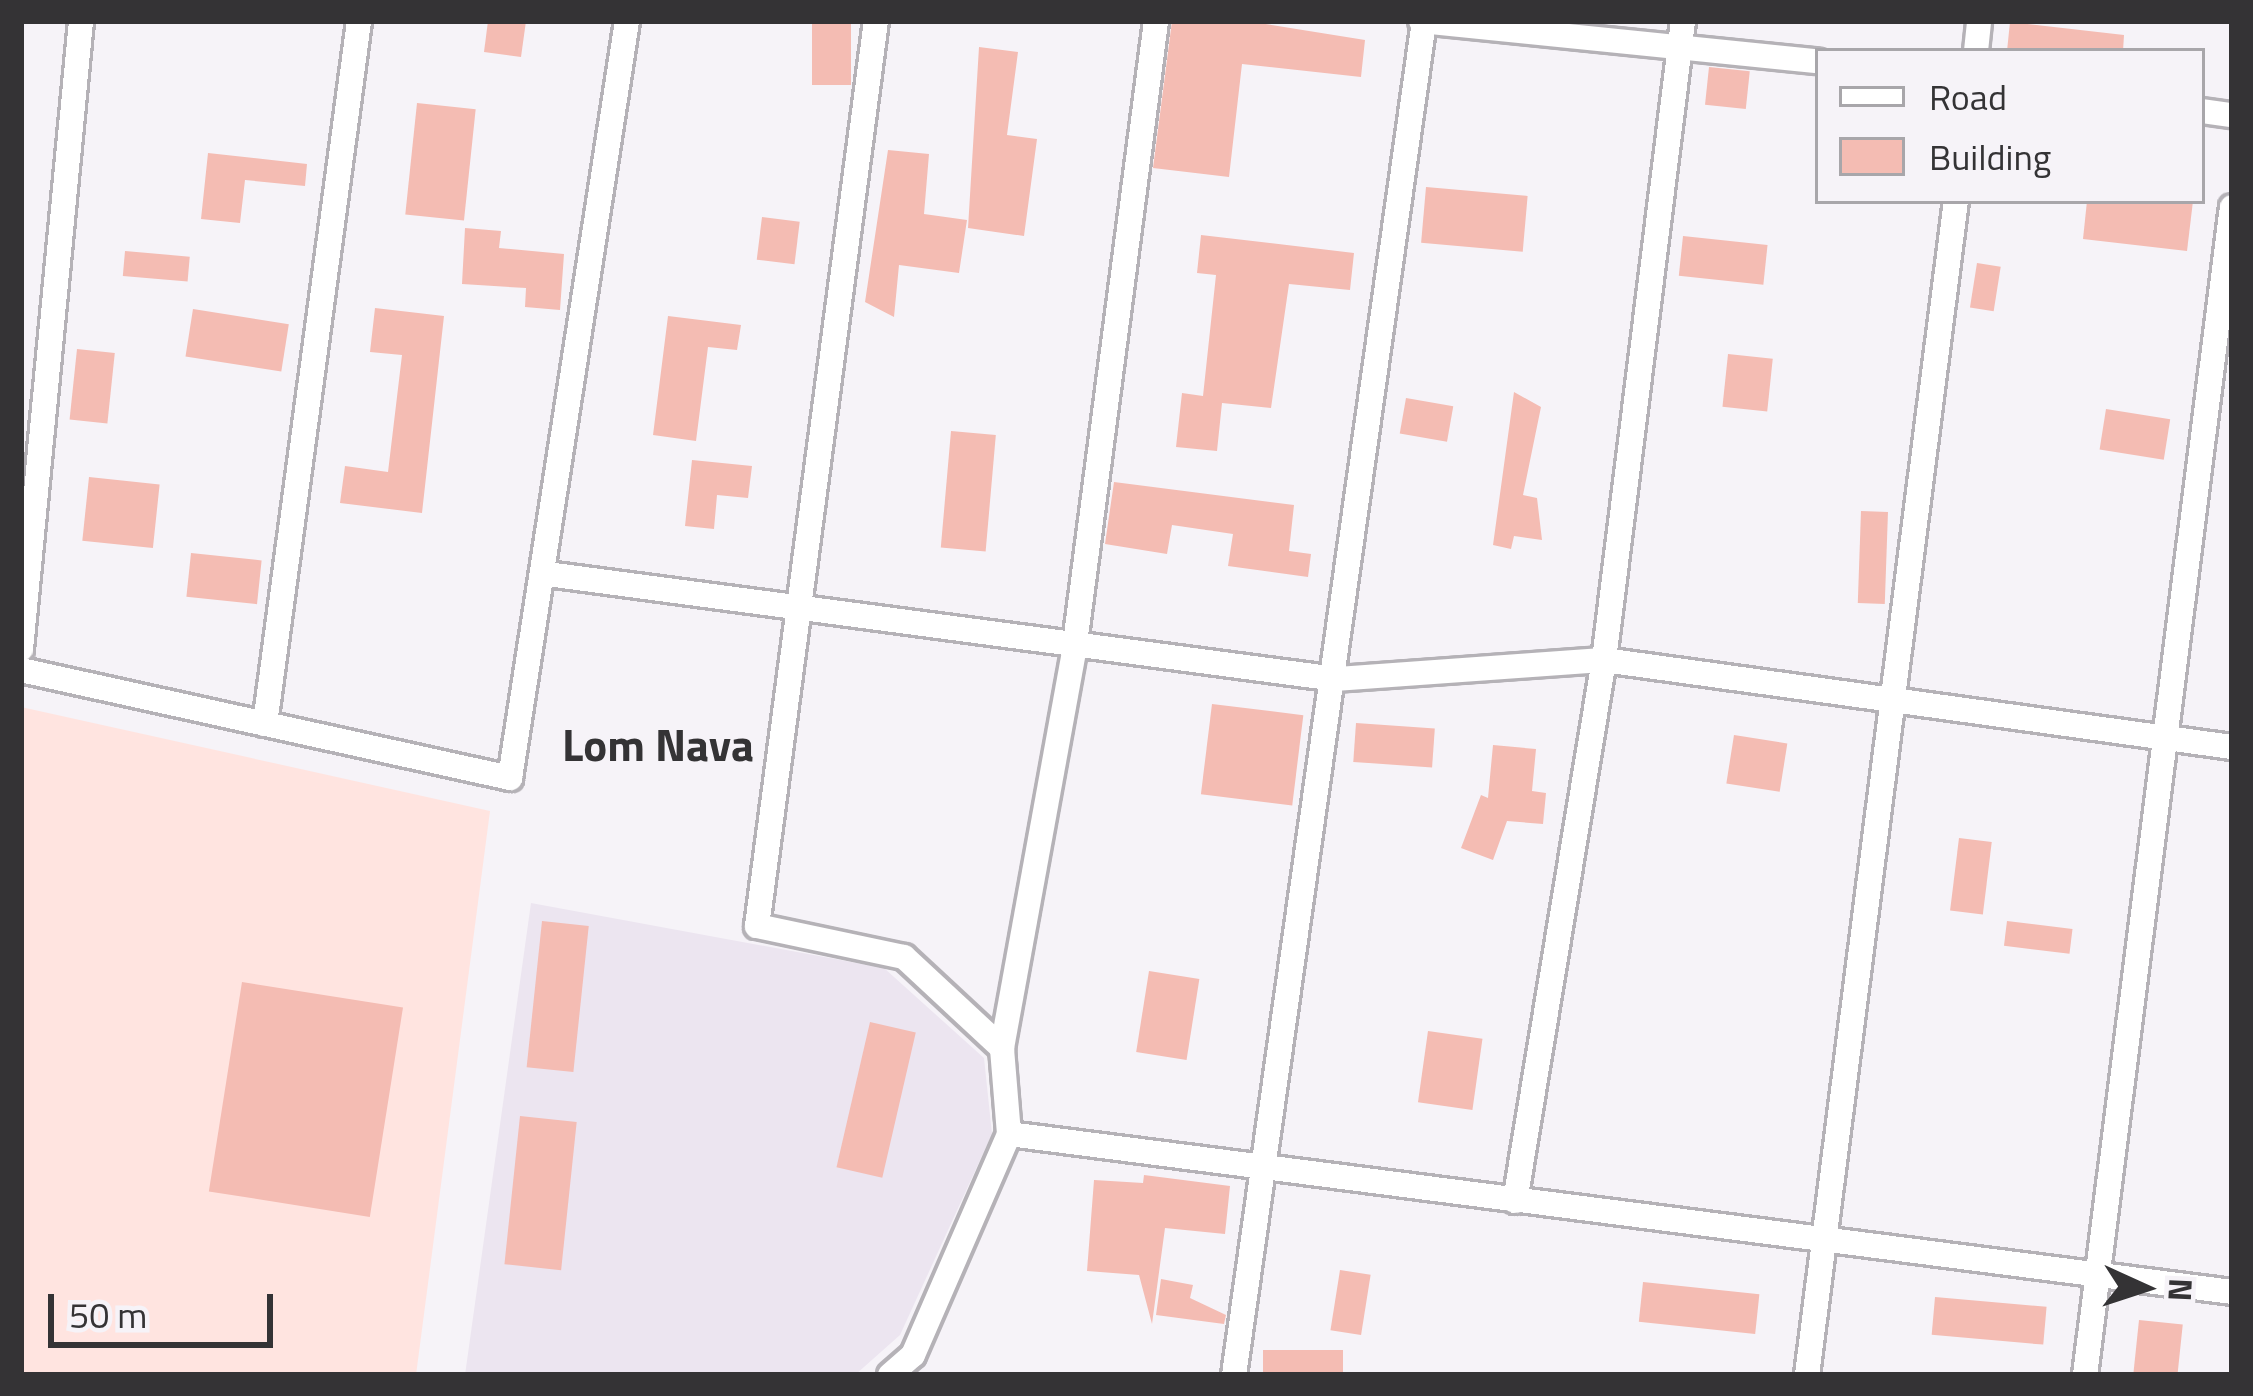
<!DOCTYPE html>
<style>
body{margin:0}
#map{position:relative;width:2253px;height:1396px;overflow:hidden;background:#f6f3f8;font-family:"Titillium Web",sans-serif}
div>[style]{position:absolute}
.commercial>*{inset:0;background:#ffe4e0}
.built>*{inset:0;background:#ece5f0}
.building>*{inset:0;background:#f4bcb3;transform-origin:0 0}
.roads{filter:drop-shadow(3px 0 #b5b2b7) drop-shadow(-3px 0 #b5b2b7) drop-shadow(0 3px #b5b2b7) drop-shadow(0 -3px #b5b2b7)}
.street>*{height:24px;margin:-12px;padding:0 12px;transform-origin:12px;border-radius:12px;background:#fff}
span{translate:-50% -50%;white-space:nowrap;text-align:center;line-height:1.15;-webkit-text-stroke:12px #f6f3f8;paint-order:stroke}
.district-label{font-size:45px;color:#343335;font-weight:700}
.frame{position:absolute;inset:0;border:24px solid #343335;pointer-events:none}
.legend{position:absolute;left:1815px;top:48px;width:390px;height:156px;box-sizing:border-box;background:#f6f3f8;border:3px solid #a8a6aa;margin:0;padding:15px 21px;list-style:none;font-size:36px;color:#343335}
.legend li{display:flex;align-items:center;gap:24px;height:60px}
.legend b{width:60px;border:3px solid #a8a6aa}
.north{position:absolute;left:2085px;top:1228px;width:120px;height:120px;-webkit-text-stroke:9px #f6f3f8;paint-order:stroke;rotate:93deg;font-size:33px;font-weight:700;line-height:48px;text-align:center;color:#343335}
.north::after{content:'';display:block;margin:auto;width:42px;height:54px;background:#343335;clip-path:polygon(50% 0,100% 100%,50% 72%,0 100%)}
.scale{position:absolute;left:48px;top:1294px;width:225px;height:54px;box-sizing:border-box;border:6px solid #343335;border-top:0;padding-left:15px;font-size:36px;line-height:42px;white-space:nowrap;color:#343335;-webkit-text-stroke:9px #f6f3f8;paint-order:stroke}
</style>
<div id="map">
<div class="commercial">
<i style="clip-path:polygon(21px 707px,490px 811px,416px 1375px,21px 1375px)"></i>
</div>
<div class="built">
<i style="clip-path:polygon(531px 903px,884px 968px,984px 1058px,992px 1134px,900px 1335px,855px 1375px,465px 1375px)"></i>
</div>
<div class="building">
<i style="clip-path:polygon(488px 21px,526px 21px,521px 57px,484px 52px)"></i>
<i style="left:812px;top:21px;width:39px;height:64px"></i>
<i style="clip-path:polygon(1172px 21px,1247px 21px,1365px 40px,1361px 77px,1242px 64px,1229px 177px,1153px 168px)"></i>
<i style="clip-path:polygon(2010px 22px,2124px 35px,2123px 51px,2007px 51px)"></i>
<i style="clip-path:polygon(979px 47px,1018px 52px,1007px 135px,1037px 139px,1024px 236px,968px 228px)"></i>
<i style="left:1709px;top:67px;width:41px;height:38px;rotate:6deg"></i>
<i style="left:417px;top:103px;width:59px;height:112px;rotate:6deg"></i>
<i style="clip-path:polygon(888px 150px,929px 154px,924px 214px,967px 220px,959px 273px,899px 265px,894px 317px,865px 302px)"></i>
<i style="clip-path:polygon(208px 153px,307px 164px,305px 186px,245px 180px,240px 223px,201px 219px)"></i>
<i style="left:1426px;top:187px;width:102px;height:56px;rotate:5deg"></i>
<i style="clip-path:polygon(2087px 201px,2193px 201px,2187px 251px,2083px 239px)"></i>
<i style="left:762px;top:217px;width:38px;height:43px;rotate:7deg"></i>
<i style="clip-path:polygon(465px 228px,501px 231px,499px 248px,564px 254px,560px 310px,525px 307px,526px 288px,462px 284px)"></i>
<i style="clip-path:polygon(1201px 235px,1354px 253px,1350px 290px,1289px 284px,1271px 408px,1222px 403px,1217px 451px,1176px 447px,1182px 393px,1203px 396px,1216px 275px,1197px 273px)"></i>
<i style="left:1683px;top:236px;width:85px;height:40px;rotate:6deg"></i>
<i style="left:125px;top:251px;width:65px;height:25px;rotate:5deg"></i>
<i style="left:1977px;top:263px;width:24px;height:45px;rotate:9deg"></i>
<i style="clip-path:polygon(375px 308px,444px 316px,422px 513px,340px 503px,345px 466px,388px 472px,402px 355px,370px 352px)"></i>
<i style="left:193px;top:309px;width:97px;height:48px;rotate:9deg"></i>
<i style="clip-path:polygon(668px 316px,741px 325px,737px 350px,708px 347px,696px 441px,653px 435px)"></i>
<i style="left:77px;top:349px;width:38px;height:71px;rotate:6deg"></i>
<i style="left:1728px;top:354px;width:45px;height:53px;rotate:6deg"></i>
<i style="clip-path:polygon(1514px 392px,1541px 407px,1523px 495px,1537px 498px,1542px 540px,1514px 536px,1511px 549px,1493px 545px)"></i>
<i style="left:1406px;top:398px;width:48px;height:36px;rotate:10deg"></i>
<i style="left:2106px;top:409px;width:65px;height:41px;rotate:9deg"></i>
<i style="left:951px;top:431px;width:45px;height:117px;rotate:5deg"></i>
<i style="clip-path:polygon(692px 460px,752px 466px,748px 498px,717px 495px,714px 529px,685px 526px)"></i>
<i style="left:89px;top:477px;width:71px;height:64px;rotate:6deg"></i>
<i style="clip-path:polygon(1114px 482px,1294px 505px,1289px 551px,1311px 554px,1308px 577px,1228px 566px,1233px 534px,1172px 525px,1167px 554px,1105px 544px)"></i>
<i style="left:1861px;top:511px;width:27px;height:92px;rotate:2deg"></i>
<i style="left:191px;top:553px;width:71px;height:44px;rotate:6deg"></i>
<i style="left:1212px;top:704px;width:92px;height:91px;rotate:7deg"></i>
<i style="left:1356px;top:723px;width:79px;height:39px;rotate:4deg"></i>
<i style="left:1734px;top:735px;width:54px;height:49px;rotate:9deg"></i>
<i style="clip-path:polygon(1493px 745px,1536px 749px,1532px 791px,1546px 793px,1543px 824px,1507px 821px,1493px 860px,1461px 848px,1481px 795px,1488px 798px)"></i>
<i style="left:1959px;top:838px;width:33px;height:73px;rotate:7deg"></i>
<i style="left:542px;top:921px;width:47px;height:147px;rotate:6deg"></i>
<i style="left:2007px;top:921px;width:66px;height:25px;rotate:7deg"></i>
<i style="left:1149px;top:971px;width:51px;height:82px;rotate:9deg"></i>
<i style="left:242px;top:982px;width:163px;height:212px;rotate:9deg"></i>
<i style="left:870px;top:1022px;width:47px;height:149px;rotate:13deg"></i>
<i style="left:1428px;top:1031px;width:55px;height:72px;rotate:8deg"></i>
<i style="left:520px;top:1116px;width:57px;height:149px;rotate:6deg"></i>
<i style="clip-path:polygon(1144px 1175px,1230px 1186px,1225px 1234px,1165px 1228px,1152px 1324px,1139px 1275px,1087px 1271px,1094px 1180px,1143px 1183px)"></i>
<i style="left:1340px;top:1270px;width:31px;height:61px;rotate:9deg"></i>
<i style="clip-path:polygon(1161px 1279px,1193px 1285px,1190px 1298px,1226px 1315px,1224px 1324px,1156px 1315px)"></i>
<i style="left:1643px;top:1282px;width:117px;height:40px;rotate:6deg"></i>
<i style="left:1935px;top:1297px;width:112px;height:38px;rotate:5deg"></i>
<i style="left:2139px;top:1320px;width:44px;height:55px;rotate:6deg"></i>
<i style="left:1343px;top:1350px;width:25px;height:80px;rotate:90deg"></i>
</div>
<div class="roads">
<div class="street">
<i style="left:876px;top:21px;width:913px;rotate:97.49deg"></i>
<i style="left:757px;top:926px;width:150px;rotate:11.9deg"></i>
<i style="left:904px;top:957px;width:134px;rotate:42.9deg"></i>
<i style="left:1421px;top:21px;width:399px;rotate:5.8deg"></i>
<i style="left:1976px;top:51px;width:30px;rotate:-84deg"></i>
<i style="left:2202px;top:111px;width:30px;rotate:8deg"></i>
<i style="left:547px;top:574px;width:796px;rotate:7.58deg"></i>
<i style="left:1336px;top:679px;width:269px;rotate:-4.1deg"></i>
<i style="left:1604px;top:660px;width:634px;rotate:7.89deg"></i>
<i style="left:21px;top:649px;width:631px;rotate:-84.54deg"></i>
<i style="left:21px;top:670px;width:501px;rotate:12.45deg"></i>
<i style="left:510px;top:778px;width:766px;rotate:-81.21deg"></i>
<i style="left:265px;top:724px;width:709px;rotate:-82.38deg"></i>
<i style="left:1009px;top:1134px;width:1233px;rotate:7.36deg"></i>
<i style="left:1515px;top:1201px;width:548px;rotate:-80.66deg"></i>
<i style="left:1604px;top:660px;width:644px;rotate:-82.95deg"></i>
<i style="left:890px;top:1375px;width:30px;rotate:-41deg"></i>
<i style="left:913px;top:1355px;width:241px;rotate:-66.5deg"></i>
<i style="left:1009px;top:1134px;width:86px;rotate:-94.7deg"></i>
<i style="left:1002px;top:1048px;width:403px;rotate:-79.7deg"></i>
<i style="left:1074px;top:651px;width:635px;rotate:-82.58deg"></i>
<i style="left:1234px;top:1375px;width:1367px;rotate:-82.01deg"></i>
<i style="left:1807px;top:1375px;width:1183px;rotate:-82.77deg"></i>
<i style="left:2085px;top:1375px;width:1177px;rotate:-82.83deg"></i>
</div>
</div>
<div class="district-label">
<span style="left:658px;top:745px">Lom Nava</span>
</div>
<div class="frame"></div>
<ul class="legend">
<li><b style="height:15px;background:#fff"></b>Road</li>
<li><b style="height:33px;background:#f4bcb3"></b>Building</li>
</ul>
<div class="north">N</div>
<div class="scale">50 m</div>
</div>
